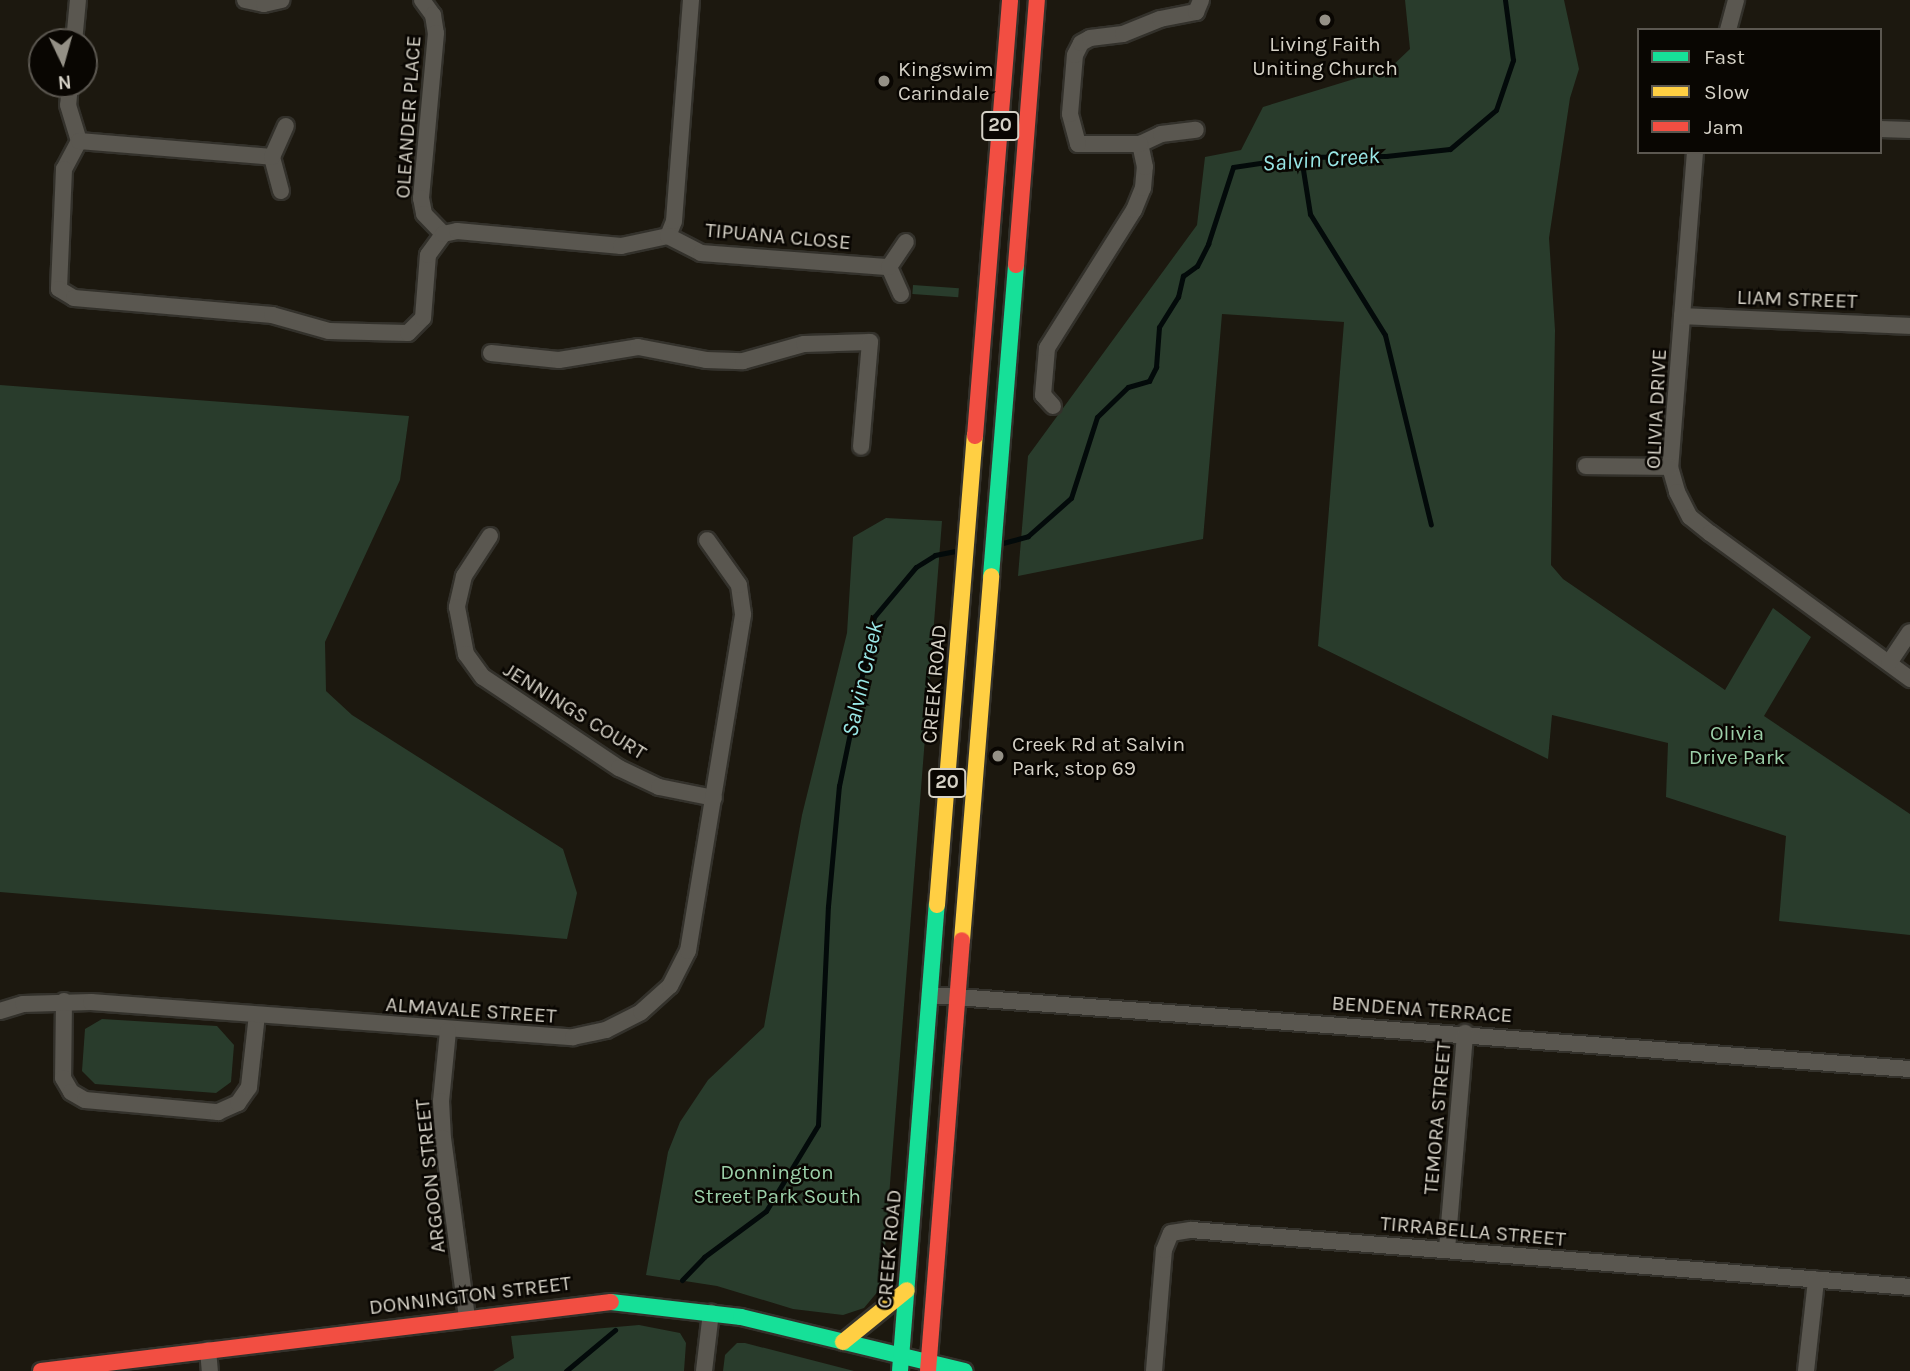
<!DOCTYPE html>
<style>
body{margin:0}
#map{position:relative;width:1910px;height:1371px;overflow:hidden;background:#1c180f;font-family:Karla,sans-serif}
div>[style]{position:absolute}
.green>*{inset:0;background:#293c2c;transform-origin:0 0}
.stream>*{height:5px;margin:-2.5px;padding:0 2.5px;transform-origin:2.5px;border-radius:2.5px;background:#030a0a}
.roads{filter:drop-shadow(2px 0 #33312b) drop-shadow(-2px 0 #33312b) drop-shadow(0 2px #33312b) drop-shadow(0 -2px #33312b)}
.street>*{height:16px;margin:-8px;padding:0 8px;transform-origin:8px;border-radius:8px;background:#5a5750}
.fast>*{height:16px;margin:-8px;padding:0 8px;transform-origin:8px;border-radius:8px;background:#16e098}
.slow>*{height:16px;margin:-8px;padding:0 8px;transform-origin:8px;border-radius:8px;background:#ffcf43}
.jam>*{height:16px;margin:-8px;padding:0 8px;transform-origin:8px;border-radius:8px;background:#f24e42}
.dots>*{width:19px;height:19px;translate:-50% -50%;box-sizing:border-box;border:4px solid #090602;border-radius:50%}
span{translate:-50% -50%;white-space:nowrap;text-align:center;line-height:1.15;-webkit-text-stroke:5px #090602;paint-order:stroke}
.shield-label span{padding:2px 5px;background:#090602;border:2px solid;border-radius:5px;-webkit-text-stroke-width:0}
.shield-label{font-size:19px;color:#d5d1c6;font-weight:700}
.poi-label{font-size:21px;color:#d5d1c6}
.left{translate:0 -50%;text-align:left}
.street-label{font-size:21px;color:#d5d1c6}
.park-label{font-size:21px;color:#9cd0a9}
.water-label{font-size:23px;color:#98e6e5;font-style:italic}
.legend{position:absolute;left:1637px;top:28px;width:245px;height:126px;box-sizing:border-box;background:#090602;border:2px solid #5b5750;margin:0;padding:9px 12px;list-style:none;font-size:21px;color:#d5d1c6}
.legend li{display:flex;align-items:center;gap:14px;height:35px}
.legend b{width:35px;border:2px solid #5b5750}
.north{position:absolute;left:28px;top:28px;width:70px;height:70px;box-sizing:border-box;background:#090602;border:2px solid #5b5750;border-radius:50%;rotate:175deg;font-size:19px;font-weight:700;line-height:28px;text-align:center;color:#d5d1c6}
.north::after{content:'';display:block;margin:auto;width:24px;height:32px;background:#949086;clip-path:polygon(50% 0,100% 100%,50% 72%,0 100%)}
</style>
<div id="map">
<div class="green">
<i style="clip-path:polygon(1405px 0,1564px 0,1579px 69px,1570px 98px,1549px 238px,1555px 330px,1551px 565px,1563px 579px,1725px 690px,1773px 608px,1811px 637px,1764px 716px,1910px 814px,1910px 935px,1779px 921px,1786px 836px,1666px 797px,1668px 743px,1552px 715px,1548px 759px,1318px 646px,1344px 322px,1222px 314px,1203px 539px,1018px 576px,1028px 456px,1197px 225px,1205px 157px,1241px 150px,1263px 107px,1390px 68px,1410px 49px)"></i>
<i style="left:913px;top:285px;width:46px;height:9px;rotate:4deg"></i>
<i style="clip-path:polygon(0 385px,409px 416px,400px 480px,325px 642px,326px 691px,352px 715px,563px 849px,577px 893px,567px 939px,0 892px)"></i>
<i style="clip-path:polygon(886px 518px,942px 521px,883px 1273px,879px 1290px,864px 1308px,843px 1315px,793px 1309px,717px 1286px,646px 1275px,668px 1152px,680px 1122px,708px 1080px,764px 1027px,802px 815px,847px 633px,853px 537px)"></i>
<i style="clip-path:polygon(102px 1019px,217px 1026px,234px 1045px,231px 1082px,216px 1093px,95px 1084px,82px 1071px,85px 1029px)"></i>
<i style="clip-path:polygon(639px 1325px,680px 1333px,686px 1343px,684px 1371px,493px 1371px,514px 1358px,511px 1336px)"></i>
<i style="clip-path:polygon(737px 1343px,745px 1343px,854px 1371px,723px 1371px,725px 1355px)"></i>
</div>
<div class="stream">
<i style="left:1301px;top:157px;width:58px;rotate:81deg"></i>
<i style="left:1310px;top:214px;width:142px;rotate:58.2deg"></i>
<i style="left:1385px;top:335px;width:195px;rotate:76.4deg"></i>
<i style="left:999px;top:544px;width:30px;rotate:-15deg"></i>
<i style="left:1028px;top:536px;width:57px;rotate:-41.5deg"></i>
<i style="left:1071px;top:498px;width:85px;rotate:-72.2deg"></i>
<i style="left:1097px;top:417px;width:43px;rotate:-44.1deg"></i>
<i style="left:1128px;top:387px;width:22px;rotate:-16deg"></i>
<i style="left:1149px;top:381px;width:16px;rotate:-63deg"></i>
<i style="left:1156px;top:367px;width:40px;rotate:-85.7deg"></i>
<i style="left:1159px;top:327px;width:36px;rotate:-58deg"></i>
<i style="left:1178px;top:297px;width:22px;rotate:-77deg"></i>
<i style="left:1183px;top:276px;width:17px;rotate:-36deg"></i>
<i style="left:1197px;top:266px;width:25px;rotate:-63deg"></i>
<i style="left:1208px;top:244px;width:81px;rotate:-72deg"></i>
<i style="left:1233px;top:167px;width:69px;rotate:-8.4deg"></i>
<i style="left:1301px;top:157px;width:85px;rotate:-0.7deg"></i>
<i style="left:1386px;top:156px;width:64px;rotate:-6.2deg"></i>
<i style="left:1450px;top:149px;width:60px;rotate:-40.3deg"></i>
<i style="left:1496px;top:110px;width:53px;rotate:-71.2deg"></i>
<i style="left:1513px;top:60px;width:61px;rotate:-97.6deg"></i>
<i style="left:682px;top:1280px;width:32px;rotate:-46deg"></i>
<i style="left:704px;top:1257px;width:77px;rotate:-36.6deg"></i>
<i style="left:766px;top:1211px;width:100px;rotate:-58.8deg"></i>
<i style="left:818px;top:1125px;width:219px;rotate:-87.4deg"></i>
<i style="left:828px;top:906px;width:121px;rotate:-84.8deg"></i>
<i style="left:839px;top:786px;width:173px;rotate:-78.3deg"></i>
<i style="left:874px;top:617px;width:65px;rotate:-50deg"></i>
<i style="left:916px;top:567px;width:22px;rotate:-32deg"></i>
<i style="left:935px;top:555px;width:26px;rotate:-11deg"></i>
<i style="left:566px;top:1371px;width:64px;rotate:-39.9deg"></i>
</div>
<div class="roads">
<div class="street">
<i style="left:245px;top:0;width:19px;rotate:12deg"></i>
<i style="left:264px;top:4px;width:18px;rotate:-13deg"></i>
<i style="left:422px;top:0;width:19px;rotate:54deg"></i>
<i style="left:433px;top:15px;width:18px;rotate:81deg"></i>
<i style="left:436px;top:33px;width:166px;rotate:95.2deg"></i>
<i style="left:421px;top:198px;width:16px;rotate:79deg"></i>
<i style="left:424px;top:214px;width:28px;rotate:46deg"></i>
<i style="left:1728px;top:30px;width:31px;rotate:-75deg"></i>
<i style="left:74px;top:42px;width:42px;rotate:-84.6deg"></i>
<i style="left:70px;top:84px;width:21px;rotate:95deg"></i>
<i style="left:68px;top:105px;width:38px;rotate:73deg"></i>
<i style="left:79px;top:141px;width:32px;rotate:118deg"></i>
<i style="left:64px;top:169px;width:120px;rotate:92.4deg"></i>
<i style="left:59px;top:289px;width:17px;rotate:31deg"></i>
<i style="left:74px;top:298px;width:199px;rotate:4.9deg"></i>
<i style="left:272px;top:315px;width:59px;rotate:15.7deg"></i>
<i style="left:329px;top:331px;width:79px;rotate:1.5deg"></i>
<i style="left:408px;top:333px;width:21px;rotate:-45deg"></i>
<i style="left:423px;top:318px;width:63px;rotate:-85.5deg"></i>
<i style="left:428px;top:255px;width:26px;rotate:-54deg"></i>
<i style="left:443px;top:234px;width:14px;rotate:-12deg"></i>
<i style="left:457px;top:231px;width:165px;rotate:5.2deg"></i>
<i style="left:621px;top:246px;width:48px;rotate:-12deg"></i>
<i style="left:668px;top:236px;width:16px;rotate:-68deg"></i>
<i style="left:674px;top:221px;width:222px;rotate:-85.6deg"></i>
<i style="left:1880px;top:129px;width:30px;rotate:2deg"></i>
<i style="left:79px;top:141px;width:194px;rotate:4.7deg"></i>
<i style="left:1140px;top:144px;width:23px;rotate:-25deg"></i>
<i style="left:1161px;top:134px;width:35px;rotate:-7deg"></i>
<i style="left:1695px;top:152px;width:316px;rotate:94.5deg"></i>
<i style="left:1670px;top:467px;width:26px;rotate:74deg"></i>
<i style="left:1677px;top:492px;width:28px;rotate:63deg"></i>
<i style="left:1690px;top:517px;width:26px;rotate:39deg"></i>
<i style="left:1710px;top:533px;width:248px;rotate:36.1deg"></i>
<i style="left:281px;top:191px;width:35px;rotate:-105deg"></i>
<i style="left:272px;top:157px;width:34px;rotate:-66deg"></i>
<i style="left:668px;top:236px;width:37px;rotate:27deg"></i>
<i style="left:701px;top:253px;width:189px;rotate:4.3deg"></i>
<i style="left:901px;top:294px;width:30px;rotate:-114deg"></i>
<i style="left:889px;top:267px;width:30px;rotate:-56deg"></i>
<i style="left:1682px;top:316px;width:228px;rotate:2.5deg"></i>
<i style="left:491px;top:353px;width:68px;rotate:5.9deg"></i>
<i style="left:559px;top:360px;width:80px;rotate:-9.3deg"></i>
<i style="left:638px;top:347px;width:69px;rotate:10.8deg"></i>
<i style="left:706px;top:360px;width:37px;rotate:2deg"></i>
<i style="left:743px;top:361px;width:63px;rotate:-15.6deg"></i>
<i style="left:804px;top:344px;width:66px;rotate:-1.7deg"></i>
<i style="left:870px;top:342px;width:105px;rotate:94.9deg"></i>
<i style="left:1053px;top:406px;width:15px;rotate:-132deg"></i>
<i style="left:1043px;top:395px;width:47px;rotate:-85.1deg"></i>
<i style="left:1047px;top:348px;width:163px;rotate:-57.8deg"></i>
<i style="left:1134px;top:210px;width:24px;rotate:-68deg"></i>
<i style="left:1143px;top:188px;width:21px;rotate:-85deg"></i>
<i style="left:1145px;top:167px;width:24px;rotate:-102deg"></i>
<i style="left:1140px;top:144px;width:62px;rotate:180deg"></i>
<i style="left:1078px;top:144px;width:31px;rotate:-105deg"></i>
<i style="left:1070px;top:114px;width:59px;rotate:-85.2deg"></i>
<i style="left:1075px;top:55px;width:13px;rotate:-63deg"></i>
<i style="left:1081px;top:43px;width:10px;rotate:-29deg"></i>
<i style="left:1090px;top:38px;width:33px;rotate:-7deg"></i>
<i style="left:1123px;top:34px;width:40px;rotate:-22deg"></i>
<i style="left:1160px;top:19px;width:37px;rotate:-11deg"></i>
<i style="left:1196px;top:12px;width:13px;rotate:-67deg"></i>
<i style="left:1586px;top:466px;width:84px;rotate:0.7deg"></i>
<i style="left:490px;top:536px;width:48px;rotate:123deg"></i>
<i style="left:464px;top:576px;width:32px;rotate:103deg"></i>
<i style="left:457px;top:607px;width:48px;rotate:79.2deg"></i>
<i style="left:466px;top:654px;width:29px;rotate:54deg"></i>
<i style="left:483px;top:677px;width:164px;rotate:33.8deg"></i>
<i style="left:619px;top:768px;width:44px;rotate:25.4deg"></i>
<i style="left:659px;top:787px;width:56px;rotate:11.3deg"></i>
<i style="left:1889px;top:663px;width:37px;rotate:-56deg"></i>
<i style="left:930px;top:995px;width:983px;rotate:4.32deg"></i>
<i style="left:64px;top:1001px;width:77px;rotate:90.7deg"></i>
<i style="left:63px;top:1078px;width:16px;rotate:60deg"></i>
<i style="left:71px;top:1092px;width:16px;rotate:30deg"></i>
<i style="left:85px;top:1100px;width:134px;rotate:5.2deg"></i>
<i style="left:218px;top:1112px;width:22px;rotate:-24deg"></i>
<i style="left:238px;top:1103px;width:19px;rotate:-55deg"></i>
<i style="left:249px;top:1087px;width:72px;rotate:-83.7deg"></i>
<i style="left:0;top:1011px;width:24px;rotate:-17deg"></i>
<i style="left:23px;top:1004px;width:68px;rotate:-1.7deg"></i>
<i style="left:91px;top:1002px;width:483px;rotate:4.2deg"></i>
<i style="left:573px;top:1037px;width:34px;rotate:-12deg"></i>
<i style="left:606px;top:1030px;width:39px;rotate:-27deg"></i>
<i style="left:641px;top:1012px;width:39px;rotate:-42deg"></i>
<i style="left:670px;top:986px;width:39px;rotate:-63deg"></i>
<i style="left:688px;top:951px;width:341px;rotate:-80.7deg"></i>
<i style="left:743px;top:614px;width:29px;rotate:-98deg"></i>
<i style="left:739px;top:585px;width:55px;rotate:-125.4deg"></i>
<i style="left:448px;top:1031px;width:70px;rotate:95.7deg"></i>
<i style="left:441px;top:1101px;width:37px;rotate:87deg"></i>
<i style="left:443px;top:1138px;width:181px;rotate:82.4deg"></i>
<i style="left:1447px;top:1249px;width:217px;rotate:-85.2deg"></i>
<i style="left:208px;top:1350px;width:21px;rotate:85deg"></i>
<i style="left:704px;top:1371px;width:59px;rotate:-83.2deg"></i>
<i style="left:1154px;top:1371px;width:121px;rotate:-85.3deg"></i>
<i style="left:1164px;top:1250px;width:18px;rotate:-68deg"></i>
<i style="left:1171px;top:1233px;width:20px;rotate:-9deg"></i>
<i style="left:1191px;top:1230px;width:721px;rotate:4.53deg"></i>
<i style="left:1806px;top:1371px;width:92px;rotate:-83.7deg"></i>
</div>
<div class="fast">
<i style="left:991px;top:576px;width:312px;rotate:-85.4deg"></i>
<i style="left:611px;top:1302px;width:131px;rotate:6.6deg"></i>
<i style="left:741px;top:1317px;width:230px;rotate:13.6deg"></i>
<i style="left:900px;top:1371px;width:467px;rotate:-85.5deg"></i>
</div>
<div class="slow">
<i style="left:937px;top:905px;width:471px;rotate:-85.4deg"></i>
<i style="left:962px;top:940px;width:365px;rotate:-85.4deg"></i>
<i style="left:843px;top:1342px;width:82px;rotate:-39.1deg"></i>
</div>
<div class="jam">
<i style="left:1016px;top:265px;width:266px;rotate:-85.5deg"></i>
<i style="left:975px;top:436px;width:437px;rotate:-85.4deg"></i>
<i style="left:41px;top:1371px;width:574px;rotate:-6.9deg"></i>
<i style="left:928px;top:1371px;width:432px;rotate:-85.5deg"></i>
</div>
</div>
<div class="dots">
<i style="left:1325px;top:20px;background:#949086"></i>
<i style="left:884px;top:81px;background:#949086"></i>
<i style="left:998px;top:756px;background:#949086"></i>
</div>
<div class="shield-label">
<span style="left:1000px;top:126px">20</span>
<span style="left:947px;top:783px">20</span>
</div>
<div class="poi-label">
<span style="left:1325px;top:56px">Living Faith<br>Uniting Church</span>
<span class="left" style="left:898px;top:81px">Kingswim<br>Carindale</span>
<span class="left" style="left:1012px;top:756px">Creek Rd at Salvin<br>Park, stop 69</span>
</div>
<div class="street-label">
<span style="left:408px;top:117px;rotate:-86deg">OLEANDER PLACE</span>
<span style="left:778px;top:236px;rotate:5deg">TIPUANA CLOSE</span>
<span style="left:1797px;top:299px;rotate:2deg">LIAM STREET</span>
<span style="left:1656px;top:409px;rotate:-87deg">OLIVIA DRIVE</span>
<span style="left:934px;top:684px;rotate:-85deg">CREEK ROAD</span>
<span style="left:575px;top:711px;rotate:32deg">JENNINGS COURT</span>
<span style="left:1422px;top:1009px;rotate:4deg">BENDENA TERRACE</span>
<span style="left:471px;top:1010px;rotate:4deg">ALMAVALE STREET</span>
<span style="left:1437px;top:1118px;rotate:-85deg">TEMORA STREET</span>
<span style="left:430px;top:1176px;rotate:-96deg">ARGOON STREET</span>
<span style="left:1473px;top:1231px;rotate:5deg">TIRRABELLA STREET</span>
<span style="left:889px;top:1249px;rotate:-85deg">CREEK ROAD</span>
<span style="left:470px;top:1295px;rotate:-7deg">DONNINGTON STREET</span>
</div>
<div class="park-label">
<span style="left:1737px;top:745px">Olivia<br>Drive Park</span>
<span style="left:777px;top:1184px">Donnington<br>Street Park South</span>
</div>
<div class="water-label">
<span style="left:1321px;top:160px;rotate:-4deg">Salvin Creek</span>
<span style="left:863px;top:679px;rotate:-77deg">Salvin Creek</span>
</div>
<ul class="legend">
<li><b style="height:9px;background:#16e098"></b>Fast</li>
<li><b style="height:9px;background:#ffcf43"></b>Slow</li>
<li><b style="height:9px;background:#f24e42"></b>Jam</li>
</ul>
<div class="north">N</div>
</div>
